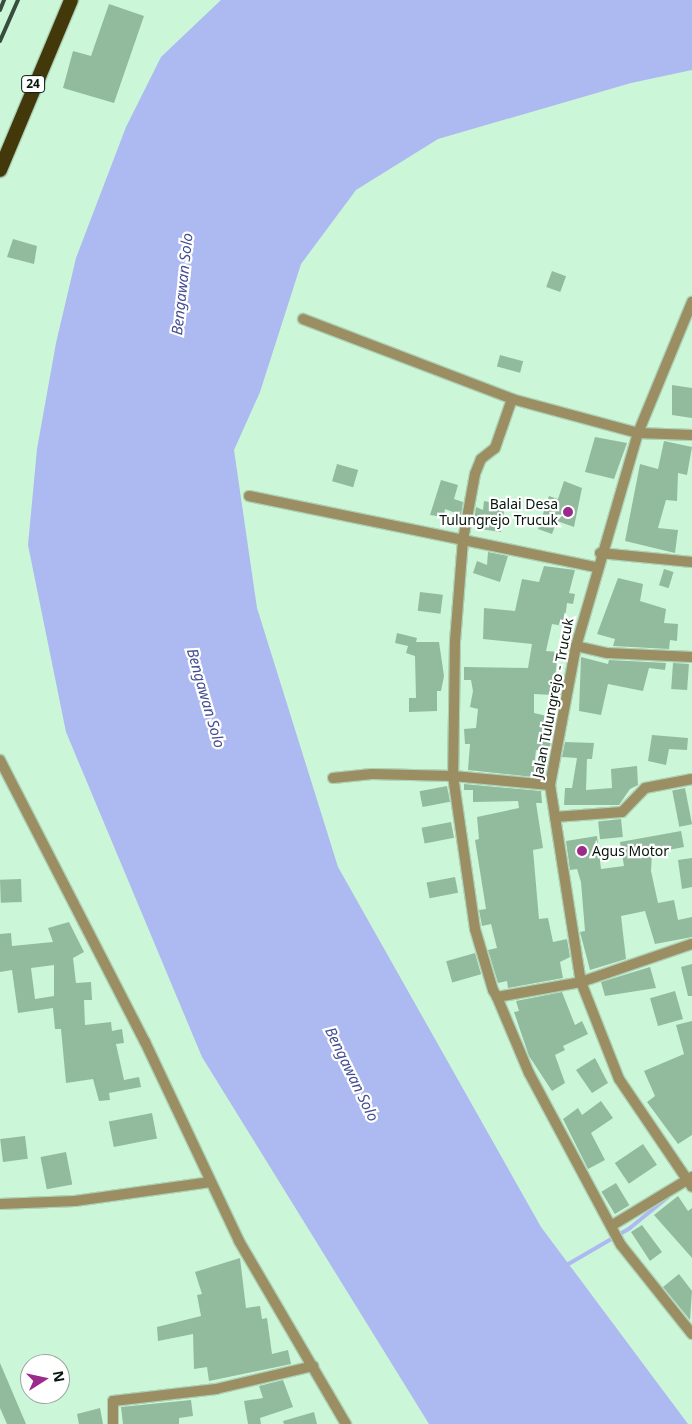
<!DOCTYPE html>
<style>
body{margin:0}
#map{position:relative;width:692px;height:1424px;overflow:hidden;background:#cbf6d8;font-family:"Noto Sans",sans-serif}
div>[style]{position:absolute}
.water>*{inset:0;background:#adb9f1}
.stream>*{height:4px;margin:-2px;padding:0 2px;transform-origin:2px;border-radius:2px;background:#adb9f1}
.building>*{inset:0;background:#92bb9e;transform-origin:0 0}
.roads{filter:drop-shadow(1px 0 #acd2b7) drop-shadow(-1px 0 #acd2b7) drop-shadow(0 1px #acd2b7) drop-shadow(0 -1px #acd2b7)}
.minor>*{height:10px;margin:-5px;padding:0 5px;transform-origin:5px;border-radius:5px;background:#9a8e62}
.trunk>*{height:14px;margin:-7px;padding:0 7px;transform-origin:7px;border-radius:7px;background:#43380a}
.rail>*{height:4px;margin:-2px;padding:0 2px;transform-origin:2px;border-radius:2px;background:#374e3e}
.dots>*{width:14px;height:14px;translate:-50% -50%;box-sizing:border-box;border:2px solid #fff;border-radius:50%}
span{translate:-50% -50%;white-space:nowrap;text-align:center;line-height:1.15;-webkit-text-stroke:4.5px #fff;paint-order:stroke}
.shield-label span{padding:1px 4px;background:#fff;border:1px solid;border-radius:4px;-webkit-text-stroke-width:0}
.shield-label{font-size:12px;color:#07170c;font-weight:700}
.poi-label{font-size:14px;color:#07170c}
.right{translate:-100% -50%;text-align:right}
.left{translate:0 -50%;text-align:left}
.street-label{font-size:14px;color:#07170c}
.water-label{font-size:15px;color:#444e92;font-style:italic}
.north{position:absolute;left:20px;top:1354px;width:50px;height:50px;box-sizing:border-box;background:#fff;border:1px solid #9ca29e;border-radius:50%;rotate:80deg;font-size:14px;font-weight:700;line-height:20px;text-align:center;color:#07170c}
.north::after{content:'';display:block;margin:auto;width:18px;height:22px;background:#9a2b8a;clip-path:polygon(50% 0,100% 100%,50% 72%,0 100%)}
</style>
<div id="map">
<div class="water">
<i style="clip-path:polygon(221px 0,692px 0,692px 70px,631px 83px,438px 139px,356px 190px,301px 264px,260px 392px,234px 450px,257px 608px,338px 867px,541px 1227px,688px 1424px,429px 1424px,202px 1057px,66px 732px,28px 545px,37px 449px,56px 343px,76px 258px,126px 127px,161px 57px)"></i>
</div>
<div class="stream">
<i style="left:565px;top:1266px;width:75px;rotate:-30.3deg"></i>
<i style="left:630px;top:1228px;width:49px;rotate:-39.2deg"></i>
</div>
<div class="building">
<i style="clip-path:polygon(109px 4px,144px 16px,114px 103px,63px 88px,73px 51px,91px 56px)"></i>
<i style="clip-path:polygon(13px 239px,37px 246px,34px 264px,7px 257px)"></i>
<i style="left:552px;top:271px;width:15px;height:17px;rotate:20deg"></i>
<i style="left:500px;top:355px;width:24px;height:12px;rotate:15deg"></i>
<i style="clip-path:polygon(672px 385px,692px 388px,692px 418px,672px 415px)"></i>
<i style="clip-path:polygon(595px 437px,627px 443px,614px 479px,585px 472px)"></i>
<i style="clip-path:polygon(664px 441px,692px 447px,687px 475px,678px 473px,677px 501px,666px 500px,658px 528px,678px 530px,675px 553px,625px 541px,640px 464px,658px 469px)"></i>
<i style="left:337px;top:464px;width:22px;height:18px;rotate:16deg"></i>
<i style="clip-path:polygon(441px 480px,458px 485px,454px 499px,463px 502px,461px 515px,445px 509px,444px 517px,430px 515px)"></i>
<i style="clip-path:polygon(564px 481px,582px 488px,574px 527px,557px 521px,552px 534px,538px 529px,549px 496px,558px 499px)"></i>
<i style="clip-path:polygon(484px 501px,505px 505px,501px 532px,480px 529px,481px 522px,474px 520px,476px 507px,483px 510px)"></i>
<i style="clip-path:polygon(488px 552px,508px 556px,500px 582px,473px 573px,477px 561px,487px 565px)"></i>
<i style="clip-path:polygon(544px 566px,575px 570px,569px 593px,575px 594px,573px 604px,567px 603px,564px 626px,552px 624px,546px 651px,558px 652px,553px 695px,534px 694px,534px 713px,547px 716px,542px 739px,551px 741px,549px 751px,536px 750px,533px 777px,468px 770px,470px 744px,465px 744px,464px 729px,476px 728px,478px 709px,470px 707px,473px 691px,471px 680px,464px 680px,464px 667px,528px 668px,532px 644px,483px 639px,484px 608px,515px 611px,522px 579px,539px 582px)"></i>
<i style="left:664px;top:569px;width:10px;height:17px;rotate:17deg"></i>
<i style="clip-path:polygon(618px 578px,643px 584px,640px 601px,666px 609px,664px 623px,678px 624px,677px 641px,670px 640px,669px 649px,613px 646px,615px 639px,597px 634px)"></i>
<i style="left:420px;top:592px;width:23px;height:19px;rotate:7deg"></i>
<i style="clip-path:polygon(397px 633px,417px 638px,416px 642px,439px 642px,444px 676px,441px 691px,437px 691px,437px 711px,409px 712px,409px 698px,416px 698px,415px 656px,406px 653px,408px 646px,395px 643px)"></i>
<i style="clip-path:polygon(581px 657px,608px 664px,609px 660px,666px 663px,665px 670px,649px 668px,643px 691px,608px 684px,601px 715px,579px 711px)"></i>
<i style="left:673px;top:663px;width:16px;height:26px;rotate:4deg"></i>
<i style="clip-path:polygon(652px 735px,688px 738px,687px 750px,669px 749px,666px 765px,648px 761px)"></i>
<i style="clip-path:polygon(565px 742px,594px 743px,592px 759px,587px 759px,586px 790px,612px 788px,611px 769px,637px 766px,638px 785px,630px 789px,619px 805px,564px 805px,565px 788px,572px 788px,577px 758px,562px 757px)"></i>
<i style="clip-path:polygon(464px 784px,541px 791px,542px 803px,536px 803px,543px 848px,533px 850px,539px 919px,548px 918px,553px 942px,567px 939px,570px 957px,560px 962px,563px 978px,508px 988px,507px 981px,498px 983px,488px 950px,497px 948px,491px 924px,482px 926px,479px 910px,486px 909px,475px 840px,479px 839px,477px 817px,519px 808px,518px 801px,473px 802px,473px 790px,464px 790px)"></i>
<i style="left:447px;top:786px;width:16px;height:28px;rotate:79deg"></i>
<i style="left:685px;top:788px;width:37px;height:13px;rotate:79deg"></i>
<i style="left:621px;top:819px;width:18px;height:23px;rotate:84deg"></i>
<i style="left:451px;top:822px;width:16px;height:30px;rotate:79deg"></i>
<i style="clip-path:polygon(681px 831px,684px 847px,652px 853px,651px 871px,658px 903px,674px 900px,678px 920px,692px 917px,692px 937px,655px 944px,645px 911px,621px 916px,626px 959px,590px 970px,580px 932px,585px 931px,581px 882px,577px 869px,570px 870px,566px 841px,597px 836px,601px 869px,624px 866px,620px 842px)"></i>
<i style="clip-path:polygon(692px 858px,692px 887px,682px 889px,678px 860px)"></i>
<i style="left:455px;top:877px;width:16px;height:29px;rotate:79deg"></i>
<i style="left:21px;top:879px;width:23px;height:21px;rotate:88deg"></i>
<i style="clip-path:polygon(evenodd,69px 922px,84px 952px,73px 958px,76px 983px,91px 982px,92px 1000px,84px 1000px,85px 1025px,111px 1022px,112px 1031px,122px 1029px,124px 1043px,116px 1044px,124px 1080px,139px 1077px,141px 1087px,109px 1093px,110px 1100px,99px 1101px,93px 1079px,66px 1083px,61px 1029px,55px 1029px,53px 1008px,18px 1013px,12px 970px,0 972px,0 934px,11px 933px,12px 946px,53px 942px,48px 928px,69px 922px,54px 965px,54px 996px,35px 999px,31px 968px,54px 965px)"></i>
<i style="left:475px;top:953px;width:22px;height:30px;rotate:74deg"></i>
<i style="clip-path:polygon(692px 964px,692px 996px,688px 996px,681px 967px)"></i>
<i style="clip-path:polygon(650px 967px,656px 988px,605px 996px,601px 982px)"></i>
<i style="left:675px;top:991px;width:29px;height:26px;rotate:74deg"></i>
<i style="clip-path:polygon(562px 992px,575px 1025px,582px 1021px,588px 1034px,563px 1046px,565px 1050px,555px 1055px,565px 1083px,552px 1091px,529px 1056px,514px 1012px,519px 1011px,516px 1001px)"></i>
<i style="clip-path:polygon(692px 1021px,692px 1135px,678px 1144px,647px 1102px,655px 1096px,644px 1071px,684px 1054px,676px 1025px)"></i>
<i style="clip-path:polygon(595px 1058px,608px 1083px,592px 1093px,576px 1070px)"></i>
<i style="clip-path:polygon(601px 1101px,613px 1118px,591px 1133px,605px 1160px,588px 1169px,563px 1119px,578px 1108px,582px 1115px)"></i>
<i style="left:152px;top:1113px;width:26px;height:44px;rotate:79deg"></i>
<i style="left:25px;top:1136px;width:23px;height:25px;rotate:83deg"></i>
<i style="left:643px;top:1144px;width:25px;height:34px;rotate:56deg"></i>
<i style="left:66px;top:1152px;width:33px;height:26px;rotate:79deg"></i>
<i style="left:616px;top:1183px;width:26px;height:17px;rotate:59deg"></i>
<i style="clip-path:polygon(678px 1196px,688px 1211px,692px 1208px,692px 1258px,654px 1215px)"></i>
<i style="clip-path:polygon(642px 1225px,662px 1252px,650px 1261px,631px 1232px)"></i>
<i style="clip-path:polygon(240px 1258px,246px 1308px,260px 1306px,262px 1319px,267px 1318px,272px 1354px,288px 1350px,291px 1364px,209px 1381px,207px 1367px,194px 1369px,193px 1334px,158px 1341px,157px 1327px,201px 1316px,197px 1295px,202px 1294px,195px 1272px)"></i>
<i style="clip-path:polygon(679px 1274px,692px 1291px,690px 1320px,663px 1287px)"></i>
<i style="clip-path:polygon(0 1363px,26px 1424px,7px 1424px,0 1408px)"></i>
<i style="clip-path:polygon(283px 1380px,293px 1407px,260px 1418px,261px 1424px,248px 1424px,244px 1401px,263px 1398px,259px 1386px)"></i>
<i style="clip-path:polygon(191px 1400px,193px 1416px,179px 1418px,179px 1424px,123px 1424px,121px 1407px)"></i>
<i style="clip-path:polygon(100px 1408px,103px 1424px,79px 1424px,77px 1414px)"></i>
<i style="clip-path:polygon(314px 1412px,317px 1424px,284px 1424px,283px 1421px)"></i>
</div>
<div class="roads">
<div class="minor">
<i style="left:303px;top:319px;width:224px;rotate:20.9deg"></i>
<i style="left:512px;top:399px;width:131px;rotate:15.1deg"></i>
<i style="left:638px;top:433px;width:142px;rotate:-67.6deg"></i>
<i style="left:512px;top:399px;width:52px;rotate:109.1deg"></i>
<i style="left:495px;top:448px;width:18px;rotate:142deg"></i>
<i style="left:481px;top:459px;width:16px;rotate:112deg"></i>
<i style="left:475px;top:474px;width:67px;rotate:100.3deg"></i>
<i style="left:463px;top:540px;width:101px;rotate:94.5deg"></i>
<i style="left:455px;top:641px;width:135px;rotate:90.8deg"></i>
<i style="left:453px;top:776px;width:155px;rotate:81.8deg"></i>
<i style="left:475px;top:929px;width:64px;rotate:73.6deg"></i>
<i style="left:493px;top:990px;width:8px;rotate:60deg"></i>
<i style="left:497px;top:997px;width:85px;rotate:-10.1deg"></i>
<i style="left:581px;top:982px;width:117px;rotate:-18.9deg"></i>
<i style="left:692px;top:435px;width:54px;rotate:-177.9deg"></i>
<i style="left:638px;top:433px;width:222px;rotate:106.2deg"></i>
<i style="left:576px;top:646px;width:141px;rotate:100.6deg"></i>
<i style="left:550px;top:785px;width:199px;rotate:81.1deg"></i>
<i style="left:581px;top:982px;width:104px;rotate:68.6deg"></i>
<i style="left:619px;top:1079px;width:130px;rotate:55.9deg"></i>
<i style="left:249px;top:496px;width:354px;rotate:11.6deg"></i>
<i style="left:600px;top:553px;width:92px;rotate:5.6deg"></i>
<i style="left:576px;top:646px;width:32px;rotate:13deg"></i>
<i style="left:607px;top:653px;width:85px;rotate:2.7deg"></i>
<i style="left:0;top:760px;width:317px;rotate:62.8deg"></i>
<i style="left:145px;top:1042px;width:220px;rotate:64.7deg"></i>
<i style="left:239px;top:1241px;width:212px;rotate:59.7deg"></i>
<i style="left:333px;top:778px;width:39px;rotate:-6deg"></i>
<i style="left:372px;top:774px;width:81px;rotate:1.4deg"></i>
<i style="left:453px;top:776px;width:97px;rotate:5.3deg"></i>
<i style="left:555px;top:817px;width:67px;rotate:-4.3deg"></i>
<i style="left:622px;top:812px;width:33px;rotate:-46deg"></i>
<i style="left:645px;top:788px;width:48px;rotate:-10.8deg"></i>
<i style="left:497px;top:997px;width:82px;rotate:67.2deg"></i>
<i style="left:529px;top:1073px;width:195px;rotate:61.9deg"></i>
<i style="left:621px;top:1245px;width:114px;rotate:51.4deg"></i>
<i style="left:0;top:1204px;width:75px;rotate:-2.3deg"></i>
<i style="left:75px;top:1201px;width:137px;rotate:-8deg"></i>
<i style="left:611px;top:1226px;width:95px;rotate:-31.2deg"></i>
<i style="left:113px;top:1424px;width:23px;rotate:-90deg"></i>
<i style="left:113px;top:1401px;width:104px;rotate:-6.6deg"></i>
<i style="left:216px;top:1389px;width:100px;rotate:-13.3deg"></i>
</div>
<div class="trunk">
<i style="left:0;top:170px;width:184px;rotate:-67.3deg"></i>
</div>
</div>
<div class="rail">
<i style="left:0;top:10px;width:11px;rotate:-68deg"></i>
<i style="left:0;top:41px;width:45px;rotate:-66.3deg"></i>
</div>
<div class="dots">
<i style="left:568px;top:512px;background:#9a2b8a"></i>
<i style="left:582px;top:851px;background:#9a2b8a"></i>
</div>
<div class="shield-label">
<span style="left:33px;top:84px">24</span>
</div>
<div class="poi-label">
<span class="right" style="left:558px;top:512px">Balai Desa<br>Tulungrejo Trucuk</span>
<span class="left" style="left:592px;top:851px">Agus Motor</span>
</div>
<div class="street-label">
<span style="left:553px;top:698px;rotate:-79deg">Jalan Tulungrejo - Trucuk</span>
</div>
<div class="water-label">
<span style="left:182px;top:284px;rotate:-84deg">Bengawan Solo</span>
<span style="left:206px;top:698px;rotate:74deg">Bengawan Solo</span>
<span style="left:352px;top:1074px;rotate:64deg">Bengawan Solo</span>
</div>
<div class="north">N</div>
</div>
